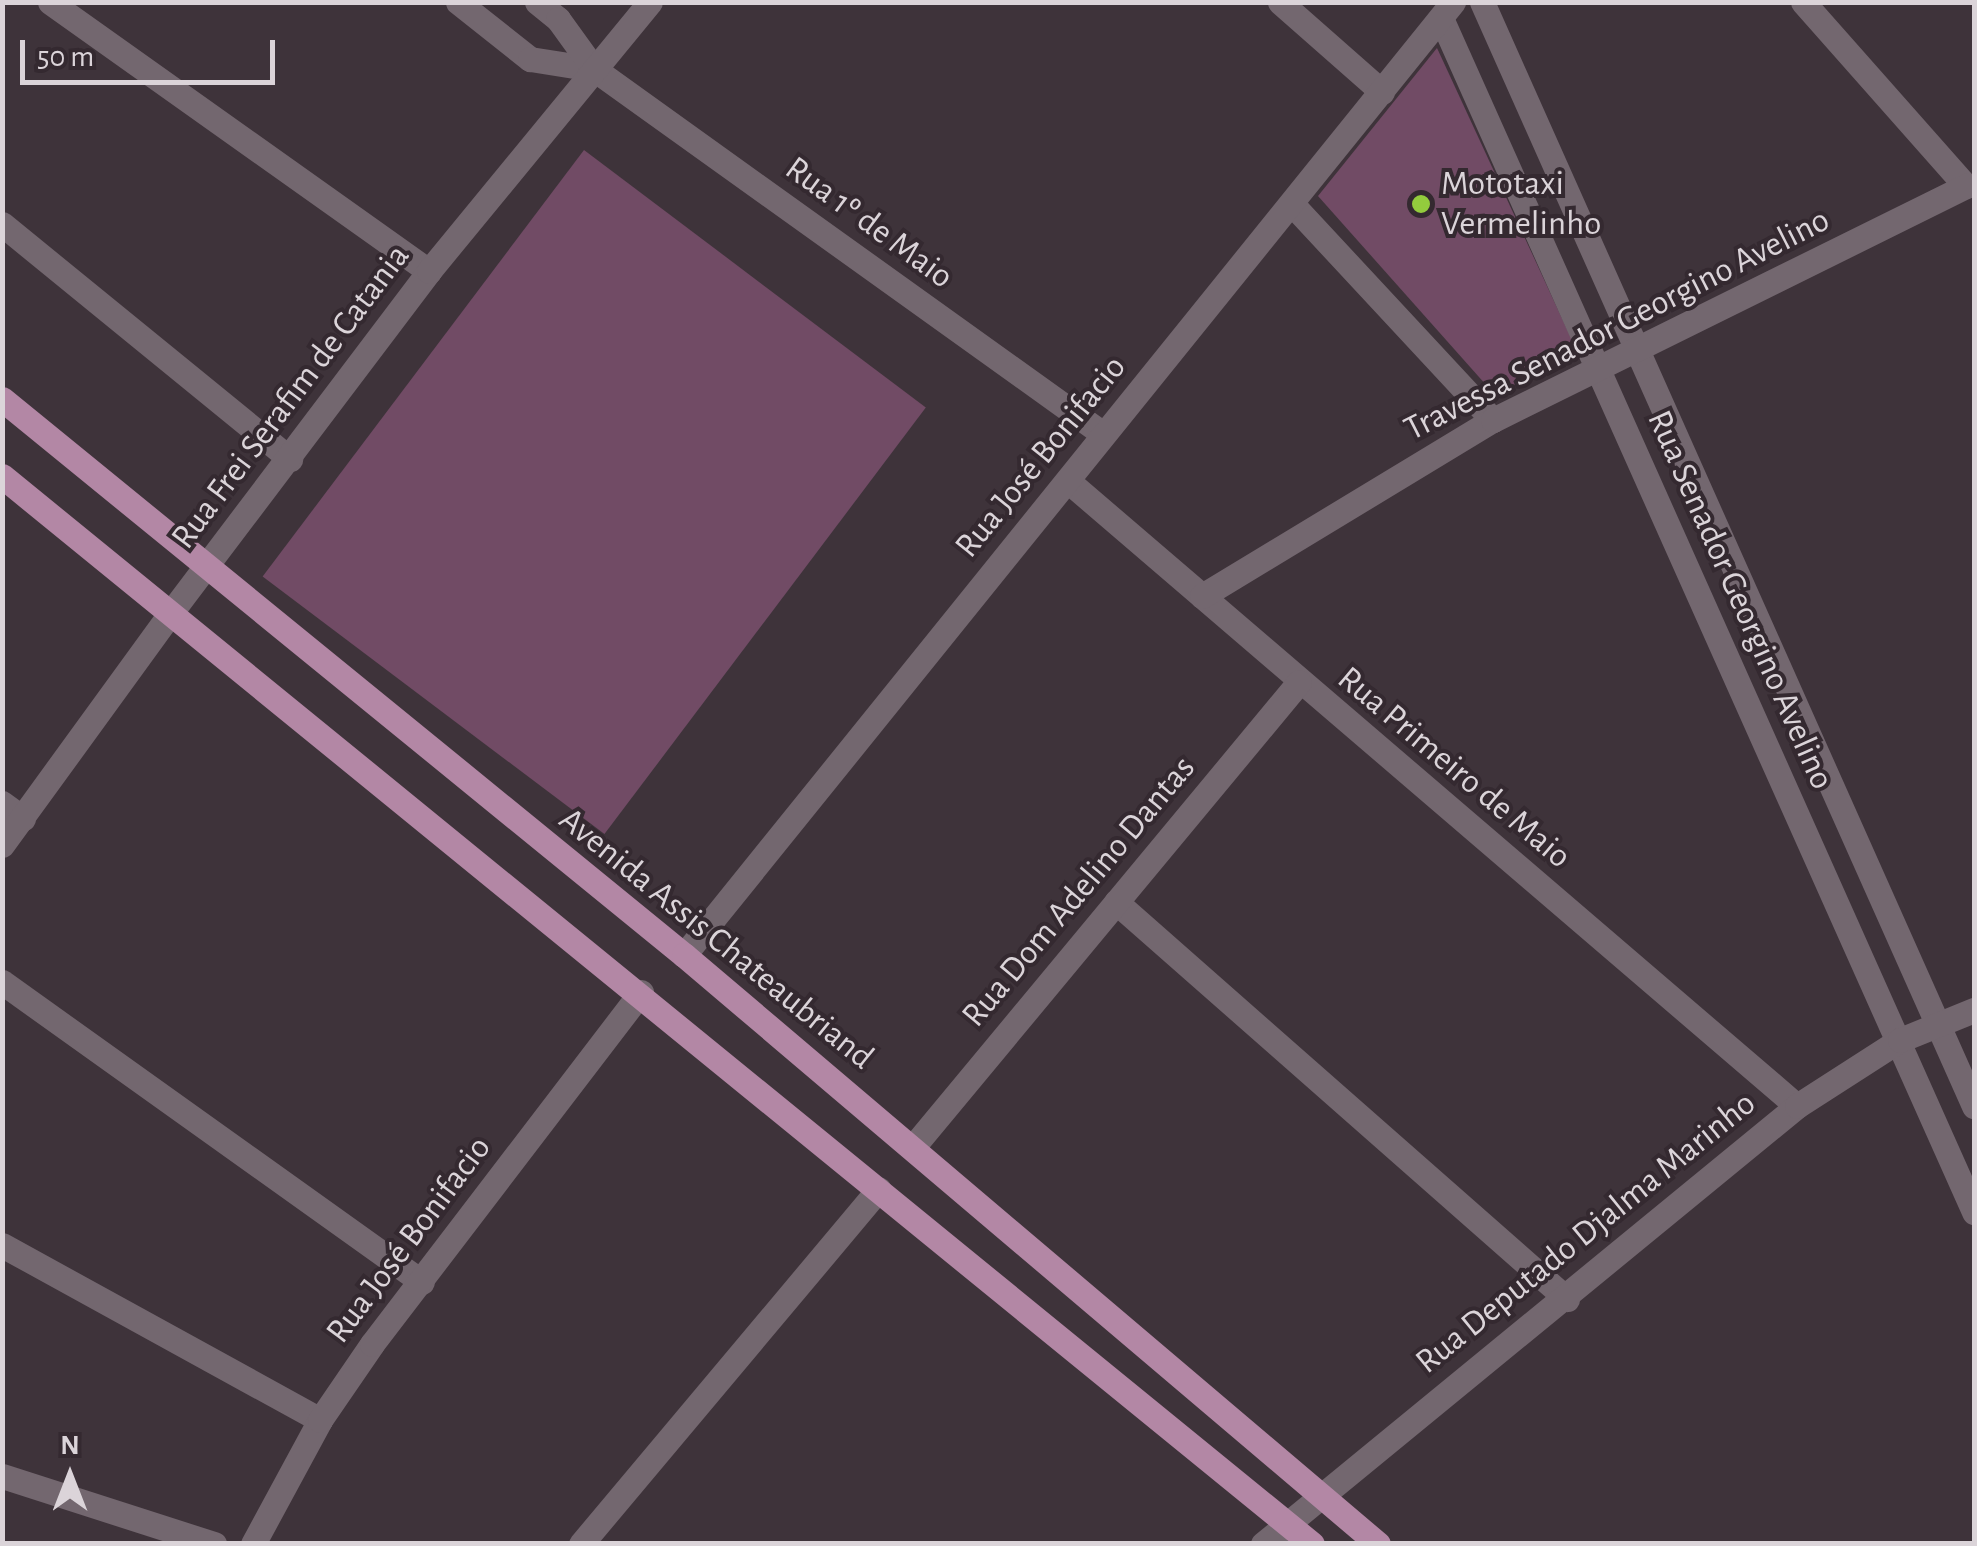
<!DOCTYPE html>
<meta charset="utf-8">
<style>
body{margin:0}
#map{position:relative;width:1977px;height:1546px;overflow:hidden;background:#3e333a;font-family:"Alegreya Sans",sans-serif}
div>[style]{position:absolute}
.green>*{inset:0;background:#714b65;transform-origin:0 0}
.street>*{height:25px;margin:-12.5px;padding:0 12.5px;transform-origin:12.5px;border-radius:12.5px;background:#73676f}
.secondary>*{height:25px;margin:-12.5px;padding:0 12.5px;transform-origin:12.5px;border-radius:12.5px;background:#73676f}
.primary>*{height:25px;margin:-12.5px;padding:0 12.5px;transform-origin:12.5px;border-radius:12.5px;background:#b387a5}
.dots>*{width:28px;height:28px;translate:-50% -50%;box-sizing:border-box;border:5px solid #342930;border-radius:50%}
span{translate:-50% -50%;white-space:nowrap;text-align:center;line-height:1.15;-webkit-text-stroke:8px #342930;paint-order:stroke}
.poi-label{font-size:35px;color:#dbd4d9}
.left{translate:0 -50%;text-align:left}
.street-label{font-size:35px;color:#dbd4d9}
.frame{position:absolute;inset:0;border:5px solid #dbd4d9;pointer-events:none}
.north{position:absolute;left:20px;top:1426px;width:100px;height:100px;-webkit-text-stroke:8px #342930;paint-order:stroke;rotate:0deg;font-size:28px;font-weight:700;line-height:40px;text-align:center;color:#dbd4d9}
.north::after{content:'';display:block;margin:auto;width:35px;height:45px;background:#dbd4d9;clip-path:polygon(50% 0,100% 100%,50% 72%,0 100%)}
.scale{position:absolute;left:20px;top:40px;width:255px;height:45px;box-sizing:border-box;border:5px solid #dbd4d9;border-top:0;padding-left:12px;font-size:30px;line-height:35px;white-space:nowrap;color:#dbd4d9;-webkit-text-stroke:8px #342930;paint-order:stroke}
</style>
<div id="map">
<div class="green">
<i style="clip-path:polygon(1437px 48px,1578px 353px,1495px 395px,1318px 196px)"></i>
<i style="left:584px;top:150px;width:428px;height:534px;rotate:37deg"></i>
</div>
<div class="street">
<i style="left:50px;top:2px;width:465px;rotate:35.4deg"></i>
<i style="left:458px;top:2px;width:92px;rotate:38.4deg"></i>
<i style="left:530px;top:59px;width:65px;rotate:8.9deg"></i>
<i style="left:537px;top:2px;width:27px;rotate:39deg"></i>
<i style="left:558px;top:19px;width:62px;rotate:54.2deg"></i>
<i style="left:594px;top:69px;width:626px;rotate:35.64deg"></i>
<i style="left:1280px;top:2px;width:136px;rotate:41.4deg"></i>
<i style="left:1482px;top:2px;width:1209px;rotate:65.98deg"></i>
<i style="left:1803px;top:2px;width:246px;rotate:48.5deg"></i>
<i style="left:1441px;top:18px;width:1308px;rotate:65.94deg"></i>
<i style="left:1292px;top:204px;width:295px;rotate:47.1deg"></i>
<i style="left:2px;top:224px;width:372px;rotate:39.2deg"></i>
<i style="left:1068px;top:481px;width:960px;rotate:40.61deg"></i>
<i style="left:1202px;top:596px;width:340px;rotate:-31.2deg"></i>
<i style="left:1493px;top:420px;width:528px;rotate:-26.32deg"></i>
<i style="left:2px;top:803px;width:26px;rotate:36deg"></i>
<i style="left:2px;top:845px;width:284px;rotate:-54deg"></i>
<i style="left:1116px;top:902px;width:601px;rotate:41.36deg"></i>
<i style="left:684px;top:955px;width:1225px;rotate:-51.1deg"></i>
<i style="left:2px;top:982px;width:516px;rotate:35.54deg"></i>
<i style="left:913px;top:1147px;width:604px;rotate:-50.3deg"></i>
<i style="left:2px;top:1245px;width:363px;rotate:28.8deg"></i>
<i style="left:2px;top:1476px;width:223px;rotate:17.8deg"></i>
<i style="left:253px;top:1544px;width:141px;rotate:-61.6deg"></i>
<i style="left:320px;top:1420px;width:92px;rotate:-55.6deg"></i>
<i style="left:372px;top:1344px;width:443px;rotate:-52.6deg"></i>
<i style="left:581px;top:1544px;width:463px;rotate:-50deg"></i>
<i style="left:1263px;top:1544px;width:691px;rotate:-39.36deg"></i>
<i style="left:1797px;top:1106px;width:122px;rotate:-32.7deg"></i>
<i style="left:1900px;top:1040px;width:80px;rotate:-22.1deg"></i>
</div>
<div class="secondary">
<i style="left:169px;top:615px;width:431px;rotate:-52.9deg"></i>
<i style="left:429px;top:271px;width:348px;rotate:-50.6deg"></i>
</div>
<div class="primary">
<i style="left:2px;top:399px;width:880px;rotate:39.19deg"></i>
<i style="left:684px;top:955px;width:910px;rotate:40.32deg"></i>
<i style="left:2px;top:476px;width:1690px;rotate:39.19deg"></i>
</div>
<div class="dots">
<i style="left:1421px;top:204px;background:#93cc3d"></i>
</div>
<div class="poi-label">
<span class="left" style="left:1441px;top:204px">Mototaxi<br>Vermelinho</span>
</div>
<div class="street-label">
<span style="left:869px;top:223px;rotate:36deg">Rua 1º de Maio</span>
<span style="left:1617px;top:325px;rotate:-27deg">Travessa Senador Georgino Avelino</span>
<span style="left:291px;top:397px;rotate:-53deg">Rua Frei Serafim de Catania</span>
<span style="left:1041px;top:457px;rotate:-51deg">Rua José Bonifacio</span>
<span style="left:1740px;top:600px;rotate:66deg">Rua Senador Georgino Avelino</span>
<span style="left:1454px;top:768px;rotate:40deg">Rua Primeiro de Maio</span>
<span style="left:1079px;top:892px;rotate:-50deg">Rua Dom Adelino Dantas</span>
<span style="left:716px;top:939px;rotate:39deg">Avenida Assis Chateaubriand</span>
<span style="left:1586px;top:1233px;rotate:-39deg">Rua Deputado Djalma Marinho</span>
<span style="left:409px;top:1240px;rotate:-53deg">Rua José Bonifacio</span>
</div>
<div class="frame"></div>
<div class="north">N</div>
<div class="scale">50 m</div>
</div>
